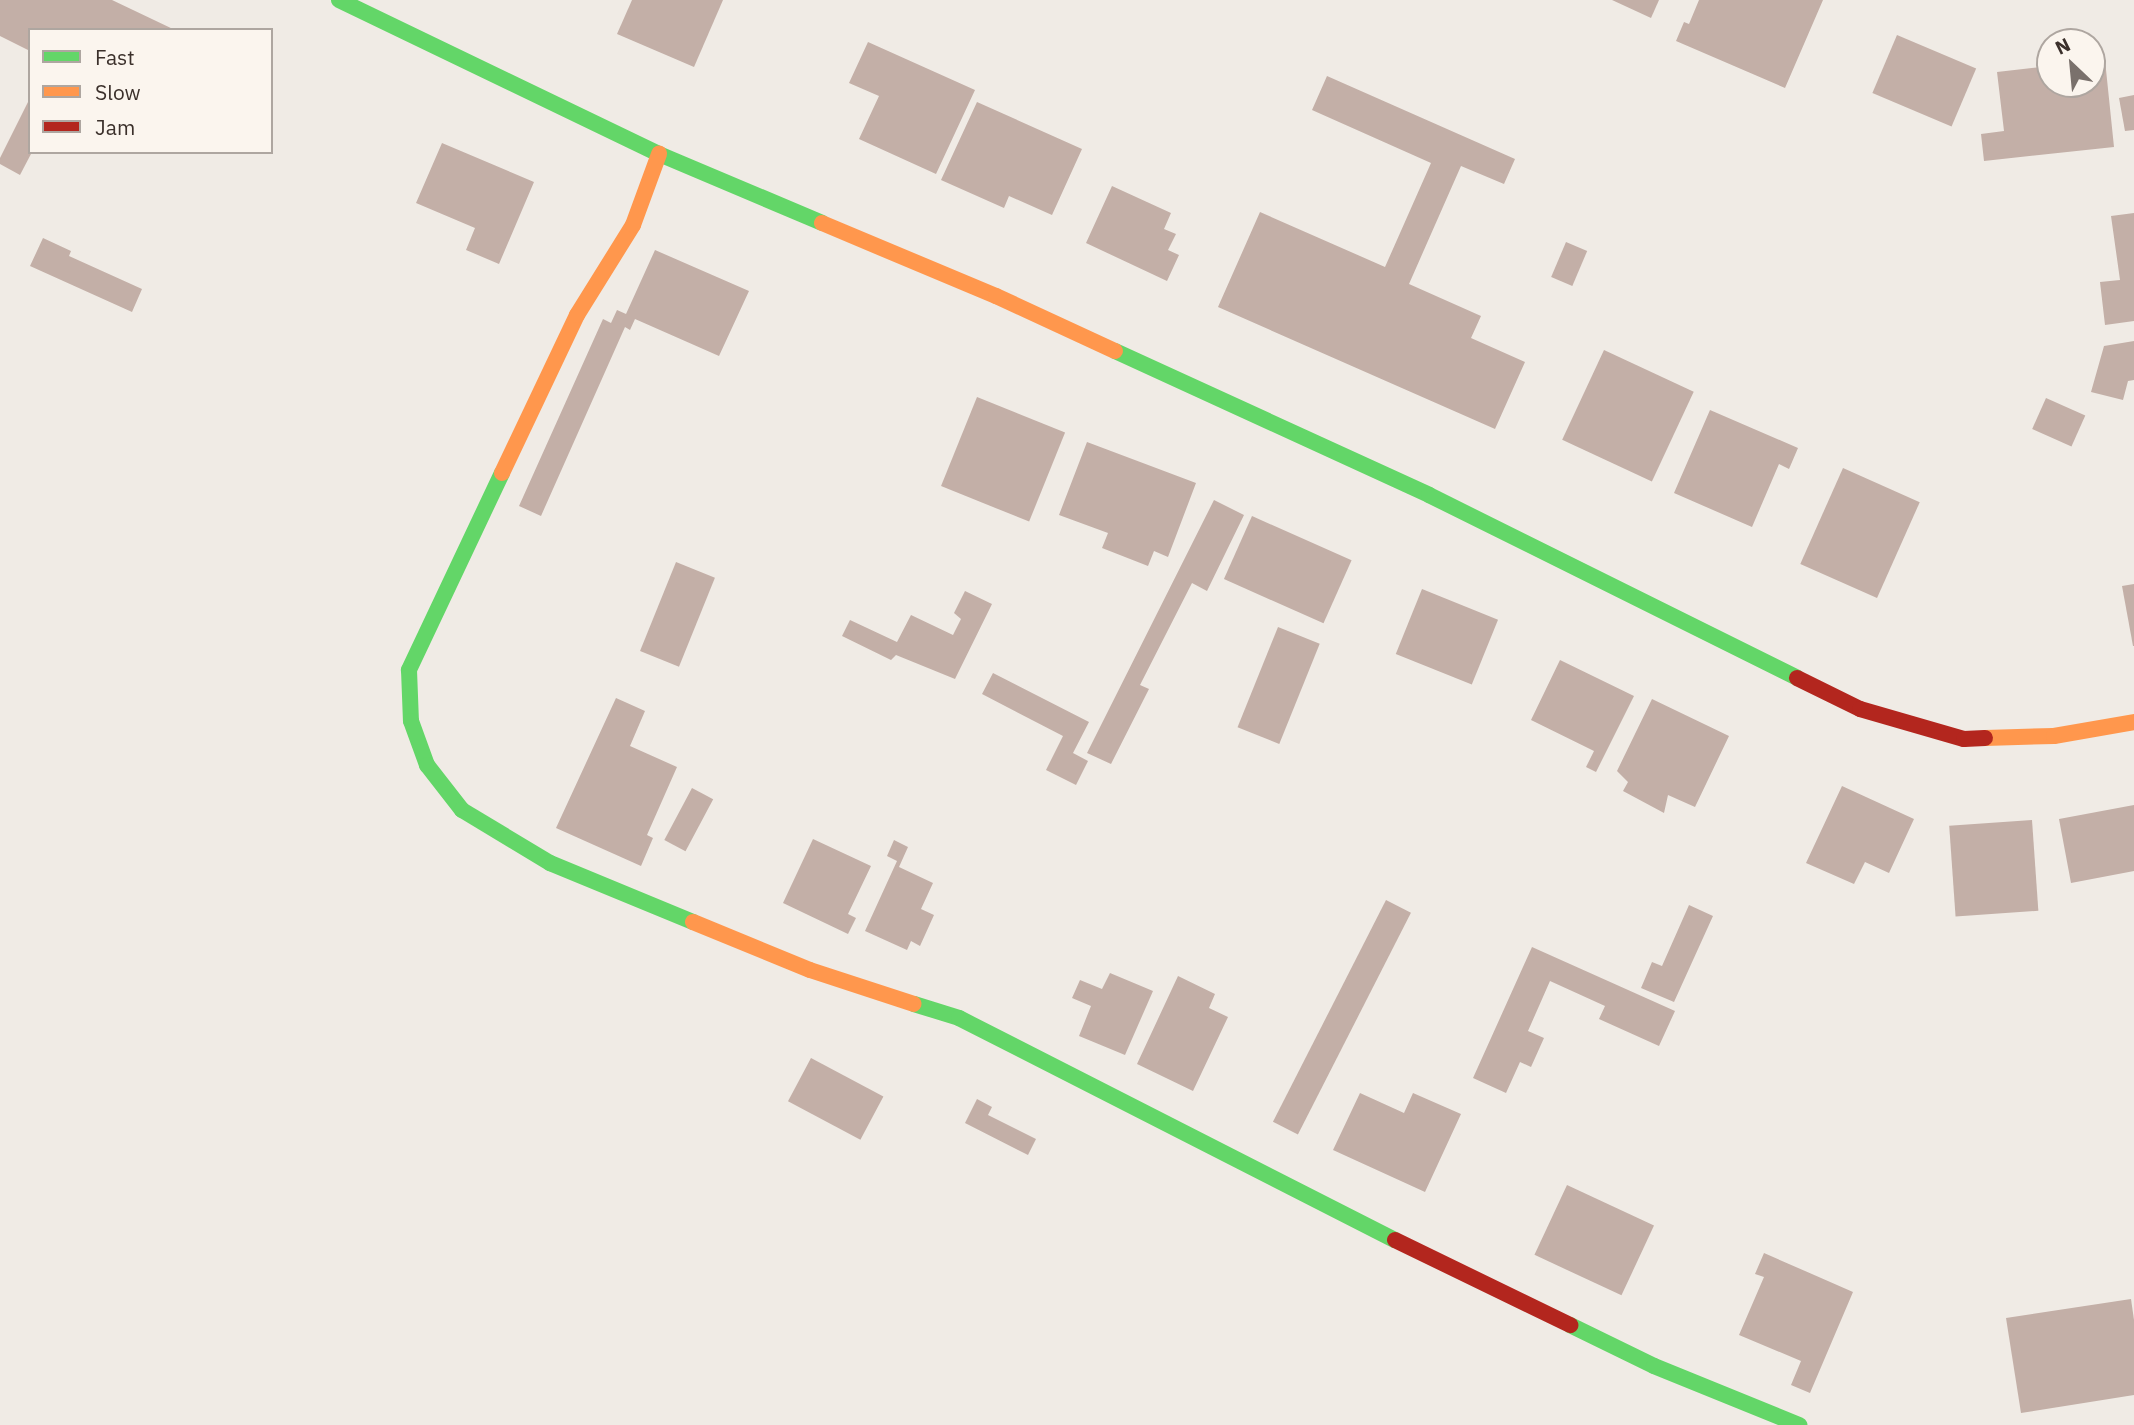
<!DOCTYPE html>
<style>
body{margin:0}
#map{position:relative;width:2134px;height:1425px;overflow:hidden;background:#f0ebe5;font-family:"IBM Plex Sans",sans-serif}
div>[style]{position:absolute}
.building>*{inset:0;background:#c3afa7;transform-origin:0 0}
.fast>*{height:16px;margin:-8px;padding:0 8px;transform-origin:8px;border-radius:8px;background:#63d668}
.slow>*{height:16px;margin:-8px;padding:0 8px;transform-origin:8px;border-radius:8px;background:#ff974d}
.jam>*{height:16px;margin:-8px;padding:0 8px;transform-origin:8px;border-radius:8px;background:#b3261e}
span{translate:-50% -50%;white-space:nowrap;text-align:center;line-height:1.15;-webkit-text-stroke:6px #fbf5ee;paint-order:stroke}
.legend{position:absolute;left:28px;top:28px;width:245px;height:126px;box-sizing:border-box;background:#fbf5ee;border:2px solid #aea6a0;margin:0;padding:9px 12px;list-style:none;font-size:21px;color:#3b302b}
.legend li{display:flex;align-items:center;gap:14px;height:35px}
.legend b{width:35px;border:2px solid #aea6a0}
.north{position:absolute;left:2036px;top:28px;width:70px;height:70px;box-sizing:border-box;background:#fbf5ee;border:2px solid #aea6a0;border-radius:50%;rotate:334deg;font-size:19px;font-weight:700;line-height:28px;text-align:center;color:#3b302b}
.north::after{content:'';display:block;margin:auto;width:24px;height:32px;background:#7a716c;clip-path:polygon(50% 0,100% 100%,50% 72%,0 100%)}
</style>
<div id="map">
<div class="building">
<i style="clip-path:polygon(0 0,112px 0,175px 30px,30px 30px,30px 51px,0 36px)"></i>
<i style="clip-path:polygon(632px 0,723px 0,694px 67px,617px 34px)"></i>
<i style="clip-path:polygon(1612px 0,1659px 0,1651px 18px)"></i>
<i style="clip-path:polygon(1699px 0,1823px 0,1785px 88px,1676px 41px,1684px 22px,1689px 24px)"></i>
<i style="left:1897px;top:35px;width:86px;height:63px;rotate:23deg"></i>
<i style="clip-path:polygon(868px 42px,975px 90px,936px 174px,859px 139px,879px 96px,849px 83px)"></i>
<i style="clip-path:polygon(2105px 60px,2114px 147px,1984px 161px,1981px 134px,2004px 131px,1997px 72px,2050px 66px,2050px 84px,2092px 84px,2092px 61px)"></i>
<i style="clip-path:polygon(1327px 76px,1515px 159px,1504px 184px,1461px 166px,1409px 284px,1481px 316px,1471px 338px,1525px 362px,1495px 429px,1218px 307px,1260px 212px,1385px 267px,1431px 163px,1312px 110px)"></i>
<i style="clip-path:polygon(2134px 95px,2134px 130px,2125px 131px,2119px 98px)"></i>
<i style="clip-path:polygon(30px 98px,32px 152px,20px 175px,0 164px,0 158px)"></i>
<i style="clip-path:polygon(977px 102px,1082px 149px,1052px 215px,1009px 196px,1004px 208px,941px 180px)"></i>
<i style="clip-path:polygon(442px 143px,534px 182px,499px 264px,466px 250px,475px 228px,416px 203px)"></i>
<i style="clip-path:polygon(1112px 186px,1171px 213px,1164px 229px,1176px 234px,1168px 250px,1179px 255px,1167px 281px,1086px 243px)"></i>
<i style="clip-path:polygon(2134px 213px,2134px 321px,2105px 325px,2100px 282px,2120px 280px,2111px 216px)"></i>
<i style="clip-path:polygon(43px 238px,71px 251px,69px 256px,142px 289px,132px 312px,30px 266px)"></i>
<i style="left:1566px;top:242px;width:23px;height:38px;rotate:23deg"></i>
<i style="clip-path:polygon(655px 250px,749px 291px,719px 356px,635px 319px,630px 330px,625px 327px,541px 516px,519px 506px,603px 319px,611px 323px,617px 310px,626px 314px)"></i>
<i style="clip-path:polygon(2134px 341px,2134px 380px,2128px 381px,2123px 400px,2091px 392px,2104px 346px)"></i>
<i style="left:1604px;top:350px;width:99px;height:99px;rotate:25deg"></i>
<i style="left:977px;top:397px;width:95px;height:96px;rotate:22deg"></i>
<i style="left:2046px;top:398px;width:43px;height:34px;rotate:24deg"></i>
<i style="clip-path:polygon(1710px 410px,1798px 448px,1789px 469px,1779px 464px,1752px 527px,1674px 493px)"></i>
<i style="clip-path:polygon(1087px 442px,1196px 483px,1168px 557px,1154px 551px,1148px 566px,1102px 548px,1108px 533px,1059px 515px)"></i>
<i style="left:1843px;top:468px;width:84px;height:105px;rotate:24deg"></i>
<i style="clip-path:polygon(1214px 500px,1244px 515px,1207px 591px,1192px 583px,1140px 685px,1149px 689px,1111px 764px,1087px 753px)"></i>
<i style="left:1252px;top:516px;width:109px;height:69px;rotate:24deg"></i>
<i style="left:676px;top:562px;width:42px;height:96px;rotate:22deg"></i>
<i style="clip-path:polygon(2134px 584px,2134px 646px,2133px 646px,2122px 586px)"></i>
<i style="left:1422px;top:589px;width:82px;height:70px;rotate:22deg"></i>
<i style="clip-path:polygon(965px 591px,992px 604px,955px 679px,896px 655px,891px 660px,842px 636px,850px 620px,897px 642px,911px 615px,953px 635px,961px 619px,954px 613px)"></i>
<i style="left:1278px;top:627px;width:45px;height:108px;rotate:22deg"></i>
<i style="clip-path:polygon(1560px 660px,1634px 696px,1596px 772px,1586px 767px,1594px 751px,1531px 720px)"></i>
<i style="clip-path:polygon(993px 673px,1089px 722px,1073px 753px,1088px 761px,1076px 785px,1046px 770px,1063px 736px,982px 694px)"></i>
<i style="clip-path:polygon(616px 698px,645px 711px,630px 746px,677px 767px,647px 835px,653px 838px,641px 866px,556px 828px)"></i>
<i style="clip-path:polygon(1652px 699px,1729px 736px,1695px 807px,1668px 795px,1664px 813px,1623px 791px,1628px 782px,1617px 771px)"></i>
<i style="clip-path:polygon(1842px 786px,1914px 819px,1889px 873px,1865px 862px,1854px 884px,1806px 863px)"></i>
<i style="left:692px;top:788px;width:24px;height:59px;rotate:28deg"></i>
<i style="clip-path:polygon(2134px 805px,2134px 871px,2071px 883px,2059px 819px)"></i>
<i style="left:2032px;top:820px;width:91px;height:83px;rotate:86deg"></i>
<i style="clip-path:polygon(813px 839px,871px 866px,848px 914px,856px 918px,848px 934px,783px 903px)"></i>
<i style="clip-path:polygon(894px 840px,908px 847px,899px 867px,933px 883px,921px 909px,934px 915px,920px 946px,911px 941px,907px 950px,865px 931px,897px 861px,887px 856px)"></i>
<i style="left:1386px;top:900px;width:28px;height:249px;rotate:27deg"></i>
<i style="clip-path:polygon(1689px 905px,1713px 916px,1674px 1002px,1641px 988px,1652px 962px,1662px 966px)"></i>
<i style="clip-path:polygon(1532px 947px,1675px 1011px,1659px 1046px,1599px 1019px,1605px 1006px,1550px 981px,1528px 1031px,1544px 1038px,1531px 1067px,1520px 1062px,1506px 1093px,1473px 1078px)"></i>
<i style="clip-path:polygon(1110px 973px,1153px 991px,1125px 1055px,1079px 1036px,1091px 1006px,1072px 998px,1080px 980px,1102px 989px)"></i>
<i style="clip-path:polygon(1178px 976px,1215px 994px,1209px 1008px,1228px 1017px,1193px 1091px,1137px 1064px)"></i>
<i style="left:811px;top:1058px;width:82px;height:49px;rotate:28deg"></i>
<i style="clip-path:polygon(1360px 1093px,1404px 1113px,1413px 1093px,1461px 1114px,1425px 1192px,1333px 1150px)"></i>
<i style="clip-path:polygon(977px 1099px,992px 1107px,988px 1115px,1036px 1139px,1028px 1155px,965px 1123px)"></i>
<i style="left:1567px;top:1185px;width:96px;height:77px;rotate:25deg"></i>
<i style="clip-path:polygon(1764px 1253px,1853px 1292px,1810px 1393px,1791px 1385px,1801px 1361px,1739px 1335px,1764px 1277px,1755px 1274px)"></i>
<i style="clip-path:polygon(2131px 1299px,2134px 1320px,2134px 1395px,2021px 1413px,2006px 1318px)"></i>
</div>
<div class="fast">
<i style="left:339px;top:0;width:355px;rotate:25.7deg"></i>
<i style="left:659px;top:154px;width:177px;rotate:22.9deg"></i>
<i style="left:1115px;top:351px;width:345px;rotate:24.6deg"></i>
<i style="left:1429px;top:495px;width:411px;rotate:26.4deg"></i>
<i style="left:502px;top:473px;width:218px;rotate:115.3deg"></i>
<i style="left:409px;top:670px;width:51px;rotate:87.8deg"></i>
<i style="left:411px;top:721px;width:47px;rotate:70deg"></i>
<i style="left:427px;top:765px;width:57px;rotate:52.1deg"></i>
<i style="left:462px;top:810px;width:103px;rotate:31.1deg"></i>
<i style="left:550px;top:863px;width:155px;rotate:22.4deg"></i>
<i style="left:914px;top:1004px;width:47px;rotate:17.3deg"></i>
<i style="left:959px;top:1018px;width:489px;rotate:27deg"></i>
<i style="left:1570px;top:1325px;width:93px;rotate:26deg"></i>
<i style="left:1654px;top:1366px;width:157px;rotate:22.1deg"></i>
</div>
<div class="slow">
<i style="left:822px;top:223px;width:189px;rotate:22.8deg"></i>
<i style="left:996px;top:296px;width:131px;rotate:24.8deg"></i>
<i style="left:502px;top:473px;width:175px;rotate:-64.6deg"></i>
<i style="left:577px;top:315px;width:106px;rotate:-58.1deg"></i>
<i style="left:633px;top:225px;width:76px;rotate:-69.9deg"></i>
<i style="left:1985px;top:738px;width:69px;rotate:-1.7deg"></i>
<i style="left:2054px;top:736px;width:81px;rotate:-9.9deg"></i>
<i style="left:693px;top:922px;width:126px;rotate:22.3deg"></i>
<i style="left:810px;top:970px;width:109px;rotate:18.1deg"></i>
</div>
<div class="jam">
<i style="left:1797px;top:678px;width:70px;rotate:26.2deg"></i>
<i style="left:1860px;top:709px;width:108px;rotate:16.1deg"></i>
<i style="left:1964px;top:739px;width:21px;rotate:-3deg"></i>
<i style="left:1395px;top:1240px;width:195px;rotate:25.9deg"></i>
</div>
<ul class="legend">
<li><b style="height:9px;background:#63d668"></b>Fast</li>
<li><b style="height:9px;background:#ff974d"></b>Slow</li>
<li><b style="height:9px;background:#b3261e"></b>Jam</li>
</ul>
<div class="north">N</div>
</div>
